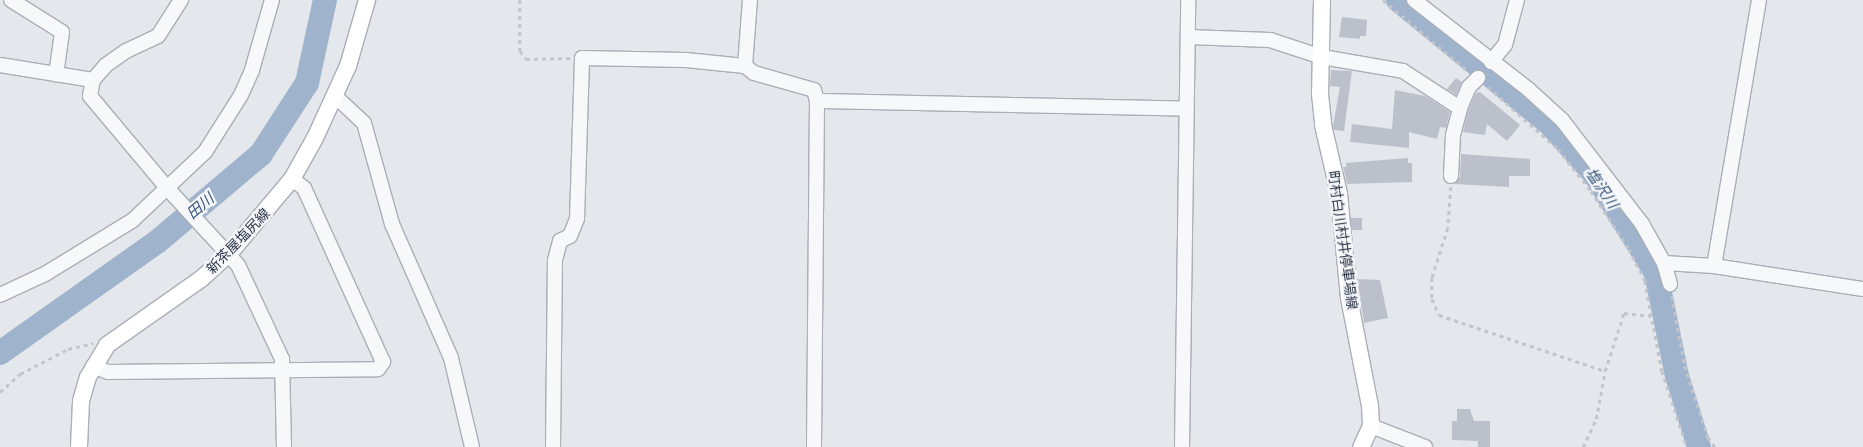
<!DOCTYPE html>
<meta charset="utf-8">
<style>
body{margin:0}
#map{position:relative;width:1863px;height:447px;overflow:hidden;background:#e4e7ec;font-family:"Asap Condensed","Noto Sans JP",sans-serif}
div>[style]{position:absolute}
.river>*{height:24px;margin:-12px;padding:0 12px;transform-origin:12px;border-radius:12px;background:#9fb4cc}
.building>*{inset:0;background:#bbc0ca;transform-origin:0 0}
.path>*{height:2.5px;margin-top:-1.25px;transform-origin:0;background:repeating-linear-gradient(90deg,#c2c5cb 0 4px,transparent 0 8px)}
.roads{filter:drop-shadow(1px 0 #a9aeb7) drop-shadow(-1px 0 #a9aeb7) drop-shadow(0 1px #a9aeb7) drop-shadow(0 -1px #a9aeb7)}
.minor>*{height:14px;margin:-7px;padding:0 7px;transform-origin:7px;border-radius:7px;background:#f7f8fa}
.major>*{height:16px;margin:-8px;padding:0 8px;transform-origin:8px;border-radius:8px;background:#fff}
span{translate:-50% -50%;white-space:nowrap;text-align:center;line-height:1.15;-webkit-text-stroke:4.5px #f4f6f9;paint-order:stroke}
.street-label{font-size:14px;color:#2b3445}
.water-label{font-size:15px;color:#34527a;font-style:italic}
</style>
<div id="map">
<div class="river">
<i style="left:1398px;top:0;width:198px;rotate:39.2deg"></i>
<i style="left:1551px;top:125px;width:68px;rotate:48.6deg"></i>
<i style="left:1596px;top:176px;width:114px;rotate:58.3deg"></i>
<i style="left:1656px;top:273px;width:105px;rotate:78.5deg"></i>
<i style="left:1677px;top:376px;width:74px;rotate:72.8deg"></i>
<i style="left:0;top:353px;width:192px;rotate:-35.3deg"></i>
<i style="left:157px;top:242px;width:136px;rotate:-40.2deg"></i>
<i style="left:261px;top:154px;width:85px;rotate:-57.1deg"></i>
<i style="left:307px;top:83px;width:85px;rotate:-77.8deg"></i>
</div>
<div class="building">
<i style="clip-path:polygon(1342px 17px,1367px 20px,1366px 36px,1360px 36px,1360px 39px,1339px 37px)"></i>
<i style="clip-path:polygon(1331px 70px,1352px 71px,1344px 131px,1334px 130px,1333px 126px,1340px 87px,1330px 86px)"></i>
<i style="clip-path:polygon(1456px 78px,1462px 82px,1456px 95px,1447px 89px)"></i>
<i style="clip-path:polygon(1395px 90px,1425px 96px,1450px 112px,1446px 128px,1440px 127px,1437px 139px,1409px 132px,1409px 148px,1350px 142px,1352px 124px,1392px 129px)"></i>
<i style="clip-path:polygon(1480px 92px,1520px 125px,1507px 141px,1487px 124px,1485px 135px,1463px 132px,1468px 111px,1476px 93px)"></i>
<i style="clip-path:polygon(1461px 154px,1530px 159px,1530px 176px,1509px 176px,1509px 187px,1455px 184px,1460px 177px)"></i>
<i style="clip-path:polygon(1408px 158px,1408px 163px,1412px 163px,1412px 182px,1347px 184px,1343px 167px,1346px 167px,1346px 163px)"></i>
<i style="left:1351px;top:218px;width:11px;height:12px"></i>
<i style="clip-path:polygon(1357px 279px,1380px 280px,1388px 318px,1364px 323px)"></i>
<i style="clip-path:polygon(1457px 409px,1470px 409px,1474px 421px,1490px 421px,1490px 447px,1478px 447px,1478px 441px,1452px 440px,1452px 421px,1457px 421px)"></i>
</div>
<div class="path">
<i style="left:520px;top:0;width:51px;rotate:90deg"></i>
<i style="left:520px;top:51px;width:10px;rotate:53deg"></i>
<i style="left:526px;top:59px;width:45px;rotate:-1.3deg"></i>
<i style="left:1383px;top:0;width:111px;rotate:39.9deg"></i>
<i style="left:1488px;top:87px;width:94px;rotate:41.5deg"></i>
<i style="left:1558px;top:149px;width:53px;rotate:51.8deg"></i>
<i style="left:1591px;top:191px;width:69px;rotate:56.8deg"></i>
<i style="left:1629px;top:249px;width:36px;rotate:63deg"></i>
<i style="left:1645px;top:281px;width:92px;rotate:79.3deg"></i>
<i style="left:1662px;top:371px;width:80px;rotate:71.8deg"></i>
<i style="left:1451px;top:187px;width:41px;rotate:94.2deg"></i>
<i style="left:1448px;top:228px;width:52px;rotate:107.7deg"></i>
<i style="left:1432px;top:278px;width:21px;rotate:90deg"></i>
<i style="left:1432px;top:299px;width:17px;rotate:66deg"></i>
<i style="left:1439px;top:315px;width:175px;rotate:18.6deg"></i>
<i style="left:1672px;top:296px;width:71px;rotate:79.5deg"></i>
<i style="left:1685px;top:366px;width:75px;rotate:72.1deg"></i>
<i style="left:1708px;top:437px;width:12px;rotate:55deg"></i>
<i style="left:0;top:392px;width:27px;rotate:-42deg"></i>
<i style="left:20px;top:374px;width:54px;rotate:-27.5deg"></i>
<i style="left:68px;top:349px;width:26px;rotate:-13deg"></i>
<i style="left:1583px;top:447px;width:31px;rotate:-65deg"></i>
<i style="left:1596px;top:419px;width:49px;rotate:-79.4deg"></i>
<i style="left:1605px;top:371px;width:61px;rotate:-71.9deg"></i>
<i style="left:1624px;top:313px;width:27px;rotate:6deg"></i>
</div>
<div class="roads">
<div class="minor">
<i style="left:11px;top:0;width:60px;rotate:32.1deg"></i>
<i style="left:62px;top:32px;width:43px;rotate:97.9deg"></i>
<i style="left:1414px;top:0;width:146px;rotate:38deg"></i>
<i style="left:1529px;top:90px;width:45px;rotate:42.3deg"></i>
<i style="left:1562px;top:120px;width:131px;rotate:52.4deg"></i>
<i style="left:1642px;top:224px;width:45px;rotate:60.6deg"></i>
<i style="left:1664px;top:263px;width:22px;rotate:74deg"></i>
<i style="left:1759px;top:0;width:270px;rotate:99.6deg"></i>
<i style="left:1714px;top:266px;width:151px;rotate:8.8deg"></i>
<i style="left:1188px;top:37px;width:82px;rotate:2.1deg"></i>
<i style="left:1270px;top:40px;width:55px;rotate:18.1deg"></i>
<i style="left:1322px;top:57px;width:82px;rotate:9.8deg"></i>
<i style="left:1403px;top:71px;width:68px;rotate:33deg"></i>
<i style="left:1491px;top:62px;width:22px;rotate:-51deg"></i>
<i style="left:1505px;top:45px;width:47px;rotate:-75.1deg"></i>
<i style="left:0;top:65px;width:94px;rotate:9.2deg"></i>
<i style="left:93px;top:80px;width:20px;rotate:-49deg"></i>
<i style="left:106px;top:65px;width:24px;rotate:-35deg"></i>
<i style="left:126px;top:51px;width:35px;rotate:-25deg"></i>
<i style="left:158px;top:36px;width:43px;rotate:-57.4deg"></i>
<i style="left:745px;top:66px;width:66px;rotate:-85.7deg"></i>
<i style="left:93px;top:80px;width:16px;rotate:101deg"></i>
<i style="left:90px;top:96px;width:121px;rotate:50deg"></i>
<i style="left:168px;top:189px;width:103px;rotate:47.4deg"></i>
<i style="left:238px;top:265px;width:104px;rotate:64.9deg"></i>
<i style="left:282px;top:359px;width:88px;rotate:88.7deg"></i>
<i style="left:335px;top:96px;width:40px;rotate:43deg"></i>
<i style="left:364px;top:123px;width:105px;rotate:74.5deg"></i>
<i style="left:392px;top:224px;width:146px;rotate:66.2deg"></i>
<i style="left:451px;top:358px;width:91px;rotate:76.7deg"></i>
<i style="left:817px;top:101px;width:368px;rotate:1.2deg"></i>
<i style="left:1451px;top:176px;width:41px;rotate:-87.2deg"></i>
<i style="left:1453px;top:135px;width:28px;rotate:-75deg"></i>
<i style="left:1460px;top:108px;width:23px;rotate:-67deg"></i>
<i style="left:1469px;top:87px;width:13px;rotate:-45deg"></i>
<i style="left:1664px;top:263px;width:50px;rotate:3.4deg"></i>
<i style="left:0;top:295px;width:50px;rotate:-25deg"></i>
<i style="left:45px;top:274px;width:103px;rotate:-31.5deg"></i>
<i style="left:133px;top:220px;width:99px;rotate:-43.4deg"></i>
<i style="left:205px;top:152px;width:67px;rotate:-57.7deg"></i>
<i style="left:241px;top:95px;width:27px;rotate:-66deg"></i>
<i style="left:252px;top:70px;width:73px;rotate:-74.1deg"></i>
<i style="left:93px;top:366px;width:16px;rotate:22deg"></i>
<i style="left:108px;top:372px;width:270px;rotate:-0.6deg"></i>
<i style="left:378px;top:369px;width:9px;rotate:-54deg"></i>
<i style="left:383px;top:362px;width:191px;rotate:-114.4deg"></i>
<i style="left:304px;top:188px;width:15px;rotate:-143deg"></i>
<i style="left:1371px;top:426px;width:58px;rotate:21.3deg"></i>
<i style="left:553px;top:447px;width:187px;rotate:-89.4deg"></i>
<i style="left:555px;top:260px;width:20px;rotate:-75deg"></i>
<i style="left:560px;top:241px;width:11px;rotate:-27deg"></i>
<i style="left:570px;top:236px;width:18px;rotate:-68deg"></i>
<i style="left:577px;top:219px;width:161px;rotate:-88.2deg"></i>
<i style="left:582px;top:58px;width:104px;rotate:1.1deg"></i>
<i style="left:686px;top:60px;width:59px;rotate:5.8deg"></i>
<i style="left:745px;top:66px;width:11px;rotate:38deg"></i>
<i style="left:754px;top:73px;width:62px;rotate:15.8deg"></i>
<i style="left:814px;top:90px;width:11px;rotate:75deg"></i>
<i style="left:817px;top:101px;width:346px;rotate:90.5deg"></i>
<i style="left:1182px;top:447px;width:447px;rotate:-89.2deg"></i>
</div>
<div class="major">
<i style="left:1322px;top:0;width:94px;rotate:91.2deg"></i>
<i style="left:1320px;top:94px;width:31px;rotate:84deg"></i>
<i style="left:1323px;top:125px;width:71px;rotate:76.9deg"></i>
<i style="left:1339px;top:194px;width:104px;rotate:84.5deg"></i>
<i style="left:1349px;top:298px;width:110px;rotate:79deg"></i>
<i style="left:1370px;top:406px;width:20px;rotate:87deg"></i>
<i style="left:1371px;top:426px;width:23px;rotate:115deg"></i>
<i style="left:79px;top:447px;width:46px;rotate:-87.5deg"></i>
<i style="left:81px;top:401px;width:25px;rotate:-74deg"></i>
<i style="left:88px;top:377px;width:37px;rotate:-59deg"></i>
<i style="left:107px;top:345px;width:115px;rotate:-35.1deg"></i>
<i style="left:201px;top:279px;width:36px;rotate:-42deg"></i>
<i style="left:228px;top:255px;width:99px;rotate:-49.9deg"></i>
<i style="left:292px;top:179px;width:47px;rotate:-60.7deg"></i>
<i style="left:315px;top:138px;width:79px;rotate:-65.4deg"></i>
<i style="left:348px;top:66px;width:69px;rotate:-73.9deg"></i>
</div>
</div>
<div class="street-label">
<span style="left:1343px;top:240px;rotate:82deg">町村白川村井停車場線</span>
<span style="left:238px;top:241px;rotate:-46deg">新茶屋塩尻線</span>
</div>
<div class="water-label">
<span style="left:1602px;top:188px;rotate:56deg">塩沢川</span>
<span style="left:200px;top:206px;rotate:-40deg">田川</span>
</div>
</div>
